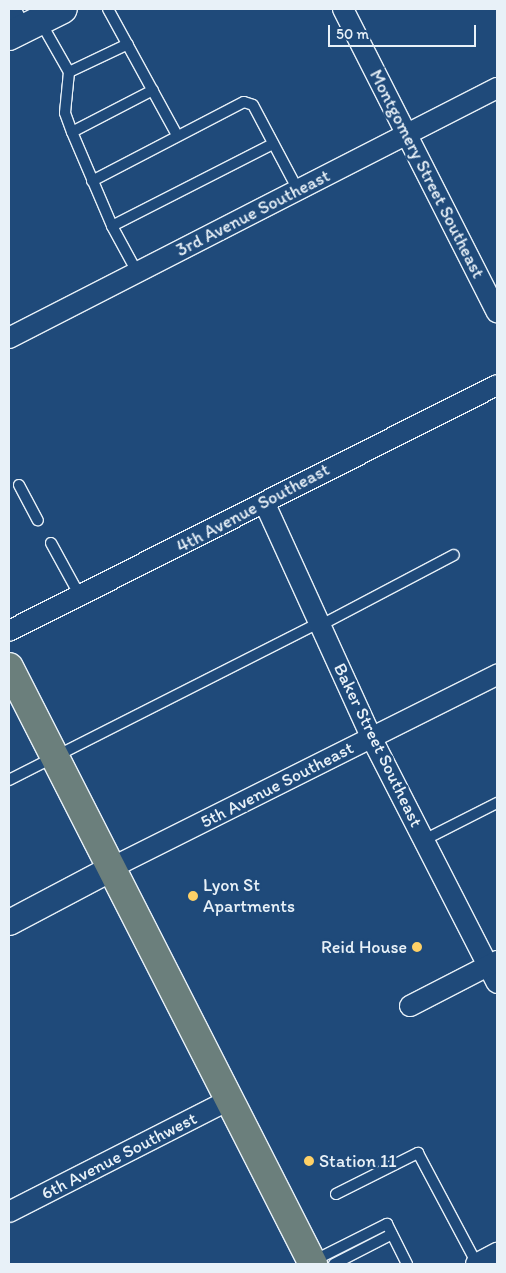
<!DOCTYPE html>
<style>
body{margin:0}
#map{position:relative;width:506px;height:1273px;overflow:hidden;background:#1f4a7a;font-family:Itim,sans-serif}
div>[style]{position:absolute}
.roads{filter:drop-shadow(1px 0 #e8f1f8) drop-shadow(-1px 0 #e8f1f8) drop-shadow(0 1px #e8f1f8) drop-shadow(0 -1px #e8f1f8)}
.service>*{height:10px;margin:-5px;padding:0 5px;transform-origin:5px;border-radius:5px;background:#1f4a7a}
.minor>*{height:20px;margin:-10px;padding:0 10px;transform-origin:10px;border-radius:10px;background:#1f4a7a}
.tertiary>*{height:25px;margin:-12.5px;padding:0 12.5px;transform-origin:12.5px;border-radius:12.5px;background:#1f4a7a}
.secondary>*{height:28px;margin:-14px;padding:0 14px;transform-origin:14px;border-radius:14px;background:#1f4a7a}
.trunk>*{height:28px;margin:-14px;padding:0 14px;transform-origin:14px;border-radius:14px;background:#6b7f7c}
.dots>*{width:14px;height:14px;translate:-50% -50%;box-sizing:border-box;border:2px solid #1f4a7a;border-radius:50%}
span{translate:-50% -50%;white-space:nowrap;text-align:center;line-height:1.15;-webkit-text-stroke:5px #1f4a7a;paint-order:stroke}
.street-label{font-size:18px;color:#e8f1f8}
.poi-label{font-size:18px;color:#e8f1f8}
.left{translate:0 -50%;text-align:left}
.right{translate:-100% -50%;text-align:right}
.frame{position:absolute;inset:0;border:10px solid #e8f1f8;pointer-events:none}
.scale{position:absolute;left:328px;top:25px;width:148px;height:22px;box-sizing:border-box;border:2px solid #e8f1f8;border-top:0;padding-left:6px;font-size:15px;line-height:18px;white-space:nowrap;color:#e8f1f8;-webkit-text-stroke:4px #1f4a7a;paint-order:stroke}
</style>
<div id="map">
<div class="roads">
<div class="service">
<i style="left:108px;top:9px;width:144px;rotate:61.3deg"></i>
<i style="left:40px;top:21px;width:59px;rotate:60.4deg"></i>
<i style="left:69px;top:72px;width:41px;rotate:95.6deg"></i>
<i style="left:65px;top:113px;width:20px;rotate:70deg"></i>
<i style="left:72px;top:132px;width:102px;rotate:66.9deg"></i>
<i style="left:112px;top:226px;width:52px;rotate:61.5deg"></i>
<i style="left:69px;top:72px;width:65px;rotate:-25.4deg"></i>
<i style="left:72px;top:132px;width:91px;rotate:-27.4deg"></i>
<i style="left:92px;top:181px;width:171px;rotate:-27.5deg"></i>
<i style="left:244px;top:102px;width:9px;rotate:18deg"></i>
<i style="left:253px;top:105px;width:96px;rotate:62.1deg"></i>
<i style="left:112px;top:226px;width:181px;rotate:-27deg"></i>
<i style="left:19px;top:485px;width:40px;rotate:62deg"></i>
<i style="left:51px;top:543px;width:60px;rotate:61.3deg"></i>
<i style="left:321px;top:625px;width:150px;rotate:-27.8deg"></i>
<i style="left:9px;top:780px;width:349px;rotate:-26.9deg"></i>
<i style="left:424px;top:840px;width:82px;rotate:-26.9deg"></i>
<i style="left:336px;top:1194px;width:92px;rotate:-26.6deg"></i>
<i style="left:418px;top:1153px;width:126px;rotate:62deg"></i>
<i style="left:313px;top:1261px;width:83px;rotate:-26.6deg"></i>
<i style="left:387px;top:1224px;width:45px;rotate:63.4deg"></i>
<i style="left:334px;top:1264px;width:65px;rotate:-27.3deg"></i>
</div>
<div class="minor">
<i style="left:10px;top:9px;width:24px;rotate:62deg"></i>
<i style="left:343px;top:9px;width:340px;rotate:63.1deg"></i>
<i style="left:9px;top:338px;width:548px;rotate:-27.13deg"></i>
<i style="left:265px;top:504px;width:256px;rotate:65.5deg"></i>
<i style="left:371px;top:737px;width:276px;rotate:62.9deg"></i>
<i style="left:9px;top:631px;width:546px;rotate:-26.75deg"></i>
<i style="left:111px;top:868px;width:432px;rotate:-26.6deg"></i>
<i style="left:410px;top:1006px;width:98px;rotate:-27.3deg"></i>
<i style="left:9px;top:1212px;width:247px;rotate:-27deg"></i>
<i style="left:476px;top:1264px;width:24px;rotate:-28deg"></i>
</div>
<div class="tertiary">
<i style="left:9px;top:922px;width:115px;rotate:-27.9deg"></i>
</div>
<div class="secondary">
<i style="left:9px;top:36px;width:60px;rotate:-26.6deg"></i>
</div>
<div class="trunk">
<i style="left:9px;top:667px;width:670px;rotate:63.01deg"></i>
</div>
</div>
<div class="dots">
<i style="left:193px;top:896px;background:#ffd166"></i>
<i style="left:417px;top:947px;background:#ffd166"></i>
<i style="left:309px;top:1161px;background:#ffd166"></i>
</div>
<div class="street-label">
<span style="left:427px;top:174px;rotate:63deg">Montgomery Street Southeast</span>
<span style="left:253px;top:213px;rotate:-27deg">3rd Avenue Southeast</span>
<span style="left:253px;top:508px;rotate:-28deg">4th Avenue Southeast</span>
<span style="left:378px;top:745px;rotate:64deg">Baker Street Southeast</span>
<span style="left:277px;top:785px;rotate:-27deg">5th Avenue Southeast</span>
<span style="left:119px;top:1156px;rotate:-27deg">6th Avenue Southwest</span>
</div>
<div class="poi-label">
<span class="left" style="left:203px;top:896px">Lyon St<br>Apartments</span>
<span class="right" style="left:407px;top:947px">Reid House</span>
<span class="left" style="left:319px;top:1161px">Station 11</span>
</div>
<div class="frame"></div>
<div class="scale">50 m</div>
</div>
